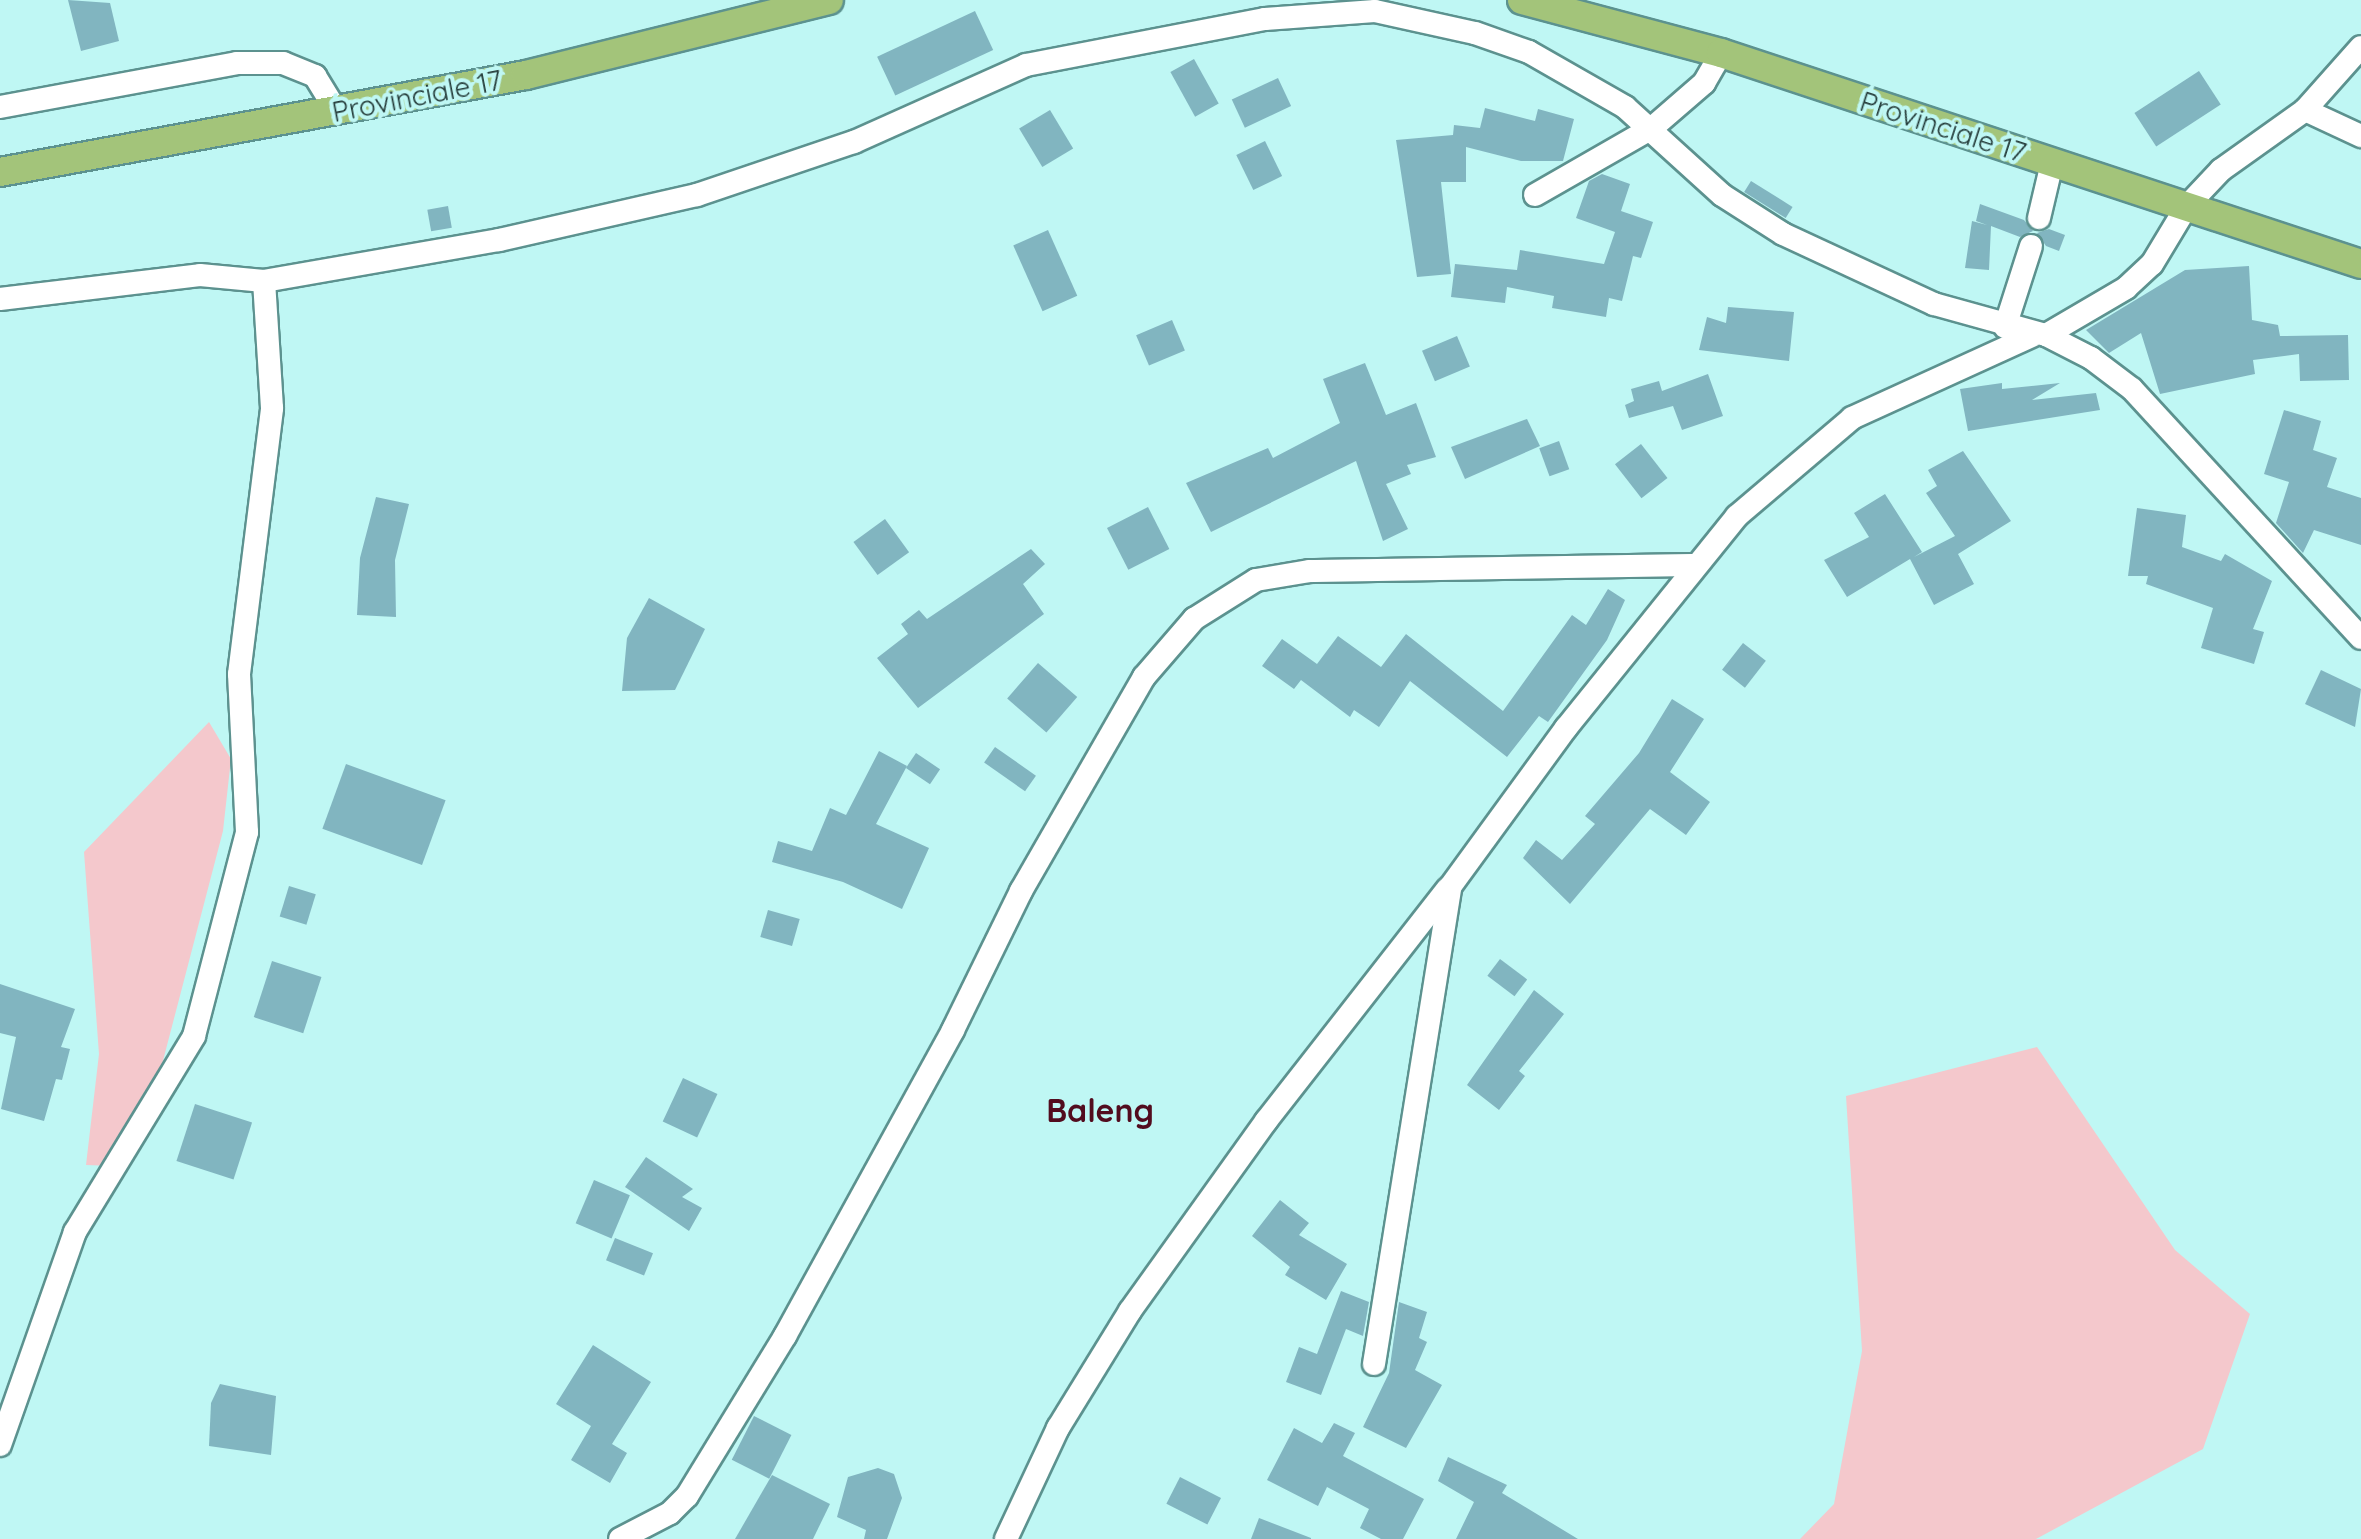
<!DOCTYPE html>
<style>
body{margin:0}
#map{position:relative;width:2361px;height:1539px;overflow:hidden;background:#bff7f4;font-family:Quicksand,sans-serif}
div>[style]{position:absolute}
.green>*{inset:0;background:#f4c8cc}
.building>*{inset:0;background:#81b5c0;transform-origin:0 0}
.roads{filter:drop-shadow(2px 0 #5c928f) drop-shadow(-2px 0 #5c928f) drop-shadow(0 2px #5c928f) drop-shadow(0 -2px #5c928f)}
.minor>*{height:22px;margin:-11px;padding:0 11px;transform-origin:11px;border-radius:11px;background:#fff}
.major>*{height:28px;margin:-14px;padding:0 14px;transform-origin:14px;border-radius:14px;background:#a3c47a}
span{translate:-50% -50%;white-space:nowrap;text-align:center;line-height:1.15;-webkit-text-stroke:8px #bff7f4;paint-order:stroke}
.street-label{font-size:28px;color:#233a38}
.quarter-label{font-size:32px;color:#520c1e;font-weight:700}
</style>
<div id="map">
<div class="green">
<i style="clip-path:polygon(209px 722px,231px 759px,223px 831px,153px 1099px,114px 1166px,86px 1165px,99px 1054px,84px 852px)"></i>
<i style="clip-path:polygon(2037px 1047px,2175px 1250px,2250px 1314px,2203px 1449px,2036px 1539px,1800px 1539px,1834px 1504px,1862px 1351px,1846px 1096px)"></i>
</div>
<div class="building">
<i style="clip-path:polygon(68px 0,110px 3px,119px 41px,81px 51px)"></i>
<i style="left:975px;top:11px;width:43px;height:108px;rotate:65deg"></i>
<i style="left:1194px;top:59px;width:51px;height:27px;rotate:61deg"></i>
<i style="left:2199px;top:71px;width:40px;height:77px;rotate:57deg"></i>
<i style="left:1278px;top:78px;width:31px;height:51px;rotate:65deg"></i>
<i style="clip-path:polygon(1485px 108px,1535px 121px,1538px 109px,1574px 119px,1563px 161px,1521px 161px,1466px 147px,1466px 182px,1441px 182px,1451px 274px,1417px 277px,1396px 140px,1453px 135px,1454px 125px,1480px 128px)"></i>
<i style="left:1050px;top:110px;width:45px;height:36px;rotate:59deg"></i>
<i style="left:1265px;top:141px;width:39px;height:32px;rotate:64deg"></i>
<i style="clip-path:polygon(1602px 174px,1630px 184px,1621px 211px,1653px 222px,1641px 258px,1633px 256px,1622px 301px,1609px 298px,1606px 317px,1552px 308px,1554px 296px,1507px 287px,1505px 303px,1451px 297px,1455px 264px,1517px 270px,1520px 250px,1604px 264px,1615px 232px,1576px 218px,1589px 181px)"></i>
<i style="left:1751px;top:181px;width:49px;height:13px;rotate:32deg"></i>
<i style="clip-path:polygon(1980px 204px,2024px 220px,2033px 231px,2020px 237px,1991px 226px,1989px 270px,1965px 268px,1972px 221px,1987px 225px,1976px 221px)"></i>
<i style="left:448px;top:206px;width:22px;height:21px;rotate:80deg"></i>
<i style="clip-path:polygon(2049px 229px,2065px 235px,2059px 251px,2046px 246px,2037px 233px)"></i>
<i style="left:1048px;top:230px;width:72px;height:38px;rotate:66deg"></i>
<i style="clip-path:polygon(2249px 266px,2252px 320px,2278px 325px,2280px 336px,2348px 335px,2349px 380px,2300px 381px,2299px 354px,2253px 360px,2255px 374px,2160px 394px,2141px 333px,2109px 353px,2086px 330px,2185px 270px)"></i>
<i style="clip-path:polygon(1728px 307px,1794px 312px,1789px 361px,1699px 350px,1707px 317px,1726px 323px)"></i>
<i style="left:1172px;top:320px;width:33px;height:39px;rotate:67deg"></i>
<i style="left:1457px;top:336px;width:33px;height:38px;rotate:67deg"></i>
<i style="clip-path:polygon(1365px 363px,1386px 415px,1416px 403px,1436px 457px,1407px 465px,1411px 474px,1386px 484px,1408px 529px,1383px 541px,1356px 461px,1211px 532px,1186px 483px,1268px 448px,1273px 458px,1340px 423px,1323px 379px)"></i>
<i style="clip-path:polygon(1708px 374px,1723px 416px,1682px 430px,1673px 406px,1629px 418px,1625px 405px,1634px 401px,1631px 389px,1659px 381px,1662px 391px)"></i>
<i style="clip-path:polygon(2002px 383px,2002px 389px,2060px 383px,2032px 400px,2096px 393px,2100px 410px,1968px 431px,1960px 389px)"></i>
<i style="clip-path:polygon(2284px 410px,2321px 421px,2313px 450px,2337px 458px,2327px 487px,2361px 498px,2361px 545px,2314px 530px,2303px 553px,2276px 523px,2289px 482px,2264px 474px)"></i>
<i style="clip-path:polygon(1527px 419px,1540px 446px,1465px 479px,1451px 447px)"></i>
<i style="left:1559px;top:441px;width:30px;height:21px;rotate:70deg"></i>
<i style="left:1641px;top:444px;width:43px;height:33px;rotate:52deg"></i>
<i style="clip-path:polygon(1963px 451px,2011px 521px,1958px 554px,1974px 584px,1934px 605px,1910px 559px,1847px 597px,1824px 560px,1869px 537px,1854px 513px,1885px 494px,1922px 552px,1914px 557px,1955px 536px,1926px 493px,1937px 486px,1928px 470px)"></i>
<i style="clip-path:polygon(376px 497px,409px 504px,395px 560px,396px 617px,357px 615px,360px 558px)"></i>
<i style="left:1148px;top:507px;width:47px;height:46px;rotate:63deg"></i>
<i style="clip-path:polygon(2137px 508px,2186px 515px,2182px 547px,2221px 561px,2225px 554px,2272px 581px,2253px 629px,2264px 632px,2254px 664px,2201px 648px,2213px 608px,2146px 584px,2148px 576px,2128px 576px)"></i>
<i style="left:885px;top:519px;width:41px;height:39px;rotate:54deg"></i>
<i style="clip-path:polygon(1031px 549px,1045px 564px,1023px 584px,1044px 614px,918px 708px,877px 658px,908px 634px,901px 624px,919px 610px,927px 619px)"></i>
<i style="clip-path:polygon(1608px 589px,1625px 600px,1607px 640px,1548px 722px,1539px 716px,1507px 757px,1410px 681px,1379px 727px,1354px 710px,1350px 717px,1301px 680px,1294px 689px,1262px 666px,1282px 639px,1317px 664px,1338px 636px,1381px 667px,1406px 634px,1503px 711px,1572px 615px,1586px 625px)"></i>
<i style="clip-path:polygon(649px 598px,705px 629px,675px 690px,622px 691px,627px 638px)"></i>
<i style="left:1743px;top:643px;width:29px;height:34px;rotate:38deg"></i>
<i style="left:1038px;top:663px;width:52px;height:47px;rotate:41deg"></i>
<i style="clip-path:polygon(2321px 670px,2361px 689px,2355px 727px,2305px 704px)"></i>
<i style="clip-path:polygon(1672px 699px,1704px 719px,1670px 772px,1710px 802px,1686px 835px,1650px 809px,1570px 904px,1523px 858px,1536px 840px,1562px 860px,1595px 824px,1585px 816px,1639px 753px)"></i>
<i style="left:995px;top:747px;width:50px;height:19px;rotate:35deg"></i>
<i style="clip-path:polygon(879px 751px,907px 766px,876px 824px,929px 848px,902px 909px,843px 882px,772px 862px,778px 841px,812px 851px,830px 808px,846px 815px)"></i>
<i style="left:916px;top:753px;width:29px;height:18px;rotate:34deg"></i>
<i style="left:346px;top:764px;width:106px;height:69px;rotate:20deg"></i>
<i style="left:289px;top:886px;width:28px;height:32px;rotate:17deg"></i>
<i style="left:768px;top:910px;width:33px;height:28px;rotate:16deg"></i>
<i style="left:1500px;top:959px;width:34px;height:21px;rotate:37deg"></i>
<i style="left:272px;top:961px;width:52px;height:59px;rotate:18deg"></i>
<i style="clip-path:polygon(0 984px,75px 1009px,61px 1047px,70px 1049px,62px 1080px,56px 1079px,44px 1121px,1px 1109px,16px 1037px,0 1033px)"></i>
<i style="clip-path:polygon(1534px 990px,1564px 1014px,1519px 1071px,1525px 1076px,1499px 1110px,1467px 1085px)"></i>
<i style="left:683px;top:1078px;width:38px;height:48px;rotate:25deg"></i>
<i style="left:195px;top:1104px;width:60px;height:60px;rotate:18deg"></i>
<i style="clip-path:polygon(646px 1157px,693px 1189px,682px 1197px,702px 1208px,689px 1231px,625px 1187px)"></i>
<i style="left:594px;top:1180px;width:39px;height:47px;rotate:23deg"></i>
<i style="clip-path:polygon(1280px 1200px,1309px 1223px,1299px 1235px,1347px 1264px,1326px 1300px,1285px 1275px,1290px 1267px,1252px 1236px)"></i>
<i style="left:615px;top:1238px;width:41px;height:24px;rotate:22deg"></i>
<i style="clip-path:polygon(1341px 1291px,1369px 1302px,1363px 1336px,1346px 1329px,1321px 1395px,1286px 1382px,1299px 1347px,1317px 1354px)"></i>
<i style="clip-path:polygon(1399px 1302px,1427px 1312px,1419px 1338px,1427px 1342px,1415px 1370px,1442px 1385px,1406px 1448px,1363px 1427px,1389px 1373px)"></i>
<i style="clip-path:polygon(593px 1345px,651px 1382px,612px 1444px,627px 1453px,610px 1483px,571px 1460px,591px 1426px,556px 1404px)"></i>
<i style="clip-path:polygon(220px 1384px,276px 1396px,271px 1455px,209px 1446px,211px 1403px)"></i>
<i style="left:754px;top:1416px;width:42px;height:49px;rotate:27deg"></i>
<i style="clip-path:polygon(1334px 1423px,1355px 1433px,1343px 1456px,1424px 1499px,1403px 1539px,1381px 1539px,1360px 1528px,1369px 1509px,1327px 1487px,1318px 1506px,1267px 1480px,1294px 1428px,1322px 1443px)"></i>
<i style="clip-path:polygon(1448px 1457px,1507px 1485px,1502px 1493px,1578px 1539px,1456px 1539px,1474px 1502px,1438px 1481px)"></i>
<i style="clip-path:polygon(878px 1468px,894px 1474px,902px 1498px,887px 1539px,864px 1539px,866px 1530px,837px 1517px,848px 1477px)"></i>
<i style="clip-path:polygon(772px 1475px,830px 1504px,813px 1539px,735px 1539px)"></i>
<i style="left:1180px;top:1477px;width:46px;height:30px;rotate:27deg"></i>
<i style="clip-path:polygon(1259px 1518px,1311px 1538px,1311px 1539px,1251px 1539px)"></i>
</div>
<div class="roads">
<div class="minor">
<i style="left:0;top:107px;width:241px;rotate:-10.5deg"></i>
<i style="left:237px;top:63px;width:46px"></i>
<i style="left:283px;top:63px;width:35px;rotate:22deg"></i>
<i style="left:315px;top:76px;width:42px;rotate:58.6deg"></i>
<i style="left:2305px;top:110px;width:62px;rotate:24.9deg"></i>
<i style="left:1535px;top:195px;width:135px;rotate:-29.8deg"></i>
<i style="left:1652px;top:128px;width:69px;rotate:-40.9deg"></i>
<i style="left:1704px;top:83px;width:34px;rotate:-60deg"></i>
<i style="left:2039px;top:218px;width:57px;rotate:-76.7deg"></i>
<i style="left:0;top:299px;width:201px;rotate:-6.8deg"></i>
<i style="left:200px;top:275px;width:64px;rotate:5.4deg"></i>
<i style="left:264px;top:281px;width:239px;rotate:-9.9deg"></i>
<i style="left:499px;top:240px;width:203px;rotate:-12.8deg"></i>
<i style="left:697px;top:195px;width:166px;rotate:-18.7deg"></i>
<i style="left:854px;top:142px;width:188px;rotate:-24.1deg"></i>
<i style="left:1026px;top:65px;width:243px;rotate:-10.9deg"></i>
<i style="left:1265px;top:19px;width:110px;rotate:-4.2deg"></i>
<i style="left:1375px;top:11px;width:102px;rotate:12.4deg"></i>
<i style="left:1475px;top:33px;width:57px;rotate:19.4deg"></i>
<i style="left:1529px;top:52px;width:111px;rotate:29.8deg"></i>
<i style="left:1625px;top:107px;width:131px;rotate:42.2deg"></i>
<i style="left:1722px;top:195px;width:72px;rotate:32.6deg"></i>
<i style="left:1783px;top:234px;width:166px;rotate:24.9deg"></i>
<i style="left:1934px;top:304px;width:116px;rotate:15.5deg"></i>
<i style="left:2046px;top:335px;width:51px;rotate:27.1deg"></i>
<i style="left:2091px;top:358px;width:51px;rotate:37.1deg"></i>
<i style="left:2132px;top:389px;width:338px;rotate:47.4deg"></i>
<i style="left:2005px;top:327px;width:85px;rotate:-72.2deg"></i>
<i style="left:2046px;top:335px;width:93px;rotate:-30.4deg"></i>
<i style="left:2126px;top:288px;width:35px;rotate:-43deg"></i>
<i style="left:2152px;top:264px;width:68px;rotate:-58.9deg"></i>
<i style="left:2187px;top:206px;width:50px;rotate:-46.6deg"></i>
<i style="left:2221px;top:170px;width:103px;rotate:-35.5deg"></i>
<i style="left:2305px;top:110px;width:84px;rotate:-48.4deg"></i>
<i style="left:1374px;top:1364px;width:483px;rotate:-80.9deg"></i>
<i style="left:1450px;top:887px;width:197px;rotate:-53.9deg"></i>
<i style="left:1566px;top:728px;width:272px;rotate:-51.1deg"></i>
<i style="left:1737px;top:516px;width:151px;rotate:-40.4deg"></i>
<i style="left:1852px;top:418px;width:198px;rotate:-24.5deg"></i>
<i style="left:0;top:1445px;width:226px;rotate:-70.6deg"></i>
<i style="left:75px;top:1232px;width:229px;rotate:-58.7deg"></i>
<i style="left:194px;top:1036px;width:211px;rotate:-75.4deg"></i>
<i style="left:247px;top:832px;width:158px;rotate:-92.9deg"></i>
<i style="left:239px;top:674px;width:268px;rotate:-82.9deg"></i>
<i style="left:272px;top:408px;width:127px;rotate:-93.6deg"></i>
<i style="left:620px;top:1539px;width:56px;rotate:-27.5deg"></i>
<i style="left:670px;top:1513px;width:24px;rotate:-45deg"></i>
<i style="left:687px;top:1496px;width:188px;rotate:-58.5deg"></i>
<i style="left:785px;top:1336px;width:349px;rotate:-61.2deg"></i>
<i style="left:953px;top:1030px;width:155px;rotate:-63.9deg"></i>
<i style="left:1021px;top:891px;width:247px;rotate:-60.1deg"></i>
<i style="left:1144px;top:677px;width:77px;rotate:-49.2deg"></i>
<i style="left:1194px;top:619px;width:73px;rotate:-32.2deg"></i>
<i style="left:1256px;top:580px;width:55px;rotate:-9.5deg"></i>
<i style="left:1310px;top:571px;width:386px;rotate:-0.9deg"></i>
<i style="left:1006px;top:1539px;width:123px;rotate:-64.9deg"></i>
<i style="left:1058px;top:1428px;width:137px;rotate:-58.4deg"></i>
<i style="left:1130px;top:1311px;width:234px;rotate:-54.4deg"></i>
<i style="left:1266px;top:1121px;width:294px;rotate:-52deg"></i>
</div>
<div class="major">
<i style="left:1522px;top:0;width:206px;rotate:14.9deg"></i>
<i style="left:1721px;top:53px;width:674px;rotate:18.25deg"></i>
<i style="left:0;top:172px;width:535px;rotate:-10.45deg"></i>
<i style="left:526px;top:75px;width:312px;rotate:-13.9deg"></i>
</div>
</div>
<div class="street-label">
<span style="left:417px;top:96px;rotate:-11deg">Provinciale 17</span>
<span style="left:1943px;top:127px;rotate:18deg">Provinciale 17</span>
</div>
<div class="quarter-label">
<span style="left:1100px;top:1110px">Baleng</span>
</div>
</div>
